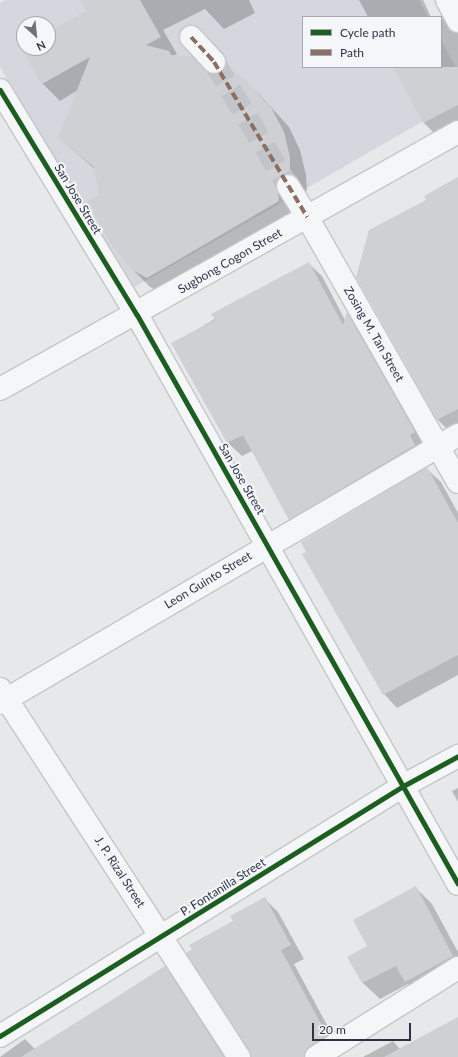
<!DOCTYPE html>
<style>
body{margin:0}
#map{position:relative;width:458px;height:1057px;overflow:hidden;background:#e6e8ea;font-family:Lato,sans-serif}
div>[style]{position:absolute}
.built>*{inset:0;background:#d4d7dd}
.shadow>*{inset:0;background:#0003}
.building>*{inset:0;background:#ced0d3}
.pedestrian-tunnel>*{height:22px;margin-top:-11px;transform-origin:0;background:repeating-linear-gradient(90deg,#c1c4c9 0 22px,transparent 0 33px)}
.roads{filter:drop-shadow(1px 0 #c4c6c8) drop-shadow(-1px 0 #c4c6c8) drop-shadow(0 1px #c4c6c8) drop-shadow(0 -1px #c4c6c8)}
.pedestrian>*{height:22px;margin:-11px;padding:0 11px;transform-origin:11px;border-radius:11px;background:#f5f6f7}
.minor>*{height:22px;margin:-11px;padding:0 11px;transform-origin:11px;border-radius:11px;background:#f5f6f7}
.quiet>*{height:4px;margin-top:-2px;transform-origin:0;background:repeating-linear-gradient(90deg,#8d6e63 0 8px,transparent 0 12px)}
.cycleway>*{height:5px;margin:-2.5px;padding:0 2.5px;transform-origin:2.5px;border-radius:2.5px;background:#1b5e20}
span{translate:-50% -50%;white-space:nowrap;text-align:center;line-height:1.15;-webkit-text-stroke:4px #f4f6f9;paint-order:stroke}
.street-label{font-size:12px;color:#2b3445}
.legend{position:absolute;left:302px;top:16px;width:140px;height:52px;box-sizing:border-box;background:#f4f6f9;border:1px solid #a4a8b1;margin:0;padding:5px 7px;list-style:none;font-size:12px;color:#2b3445}
.legend li{display:flex;align-items:center;gap:8px;height:20px}
.legend b{width:20px;border:1px solid #a4a8b1}
.north{position:absolute;left:16px;top:16px;width:40px;height:40px;box-sizing:border-box;background:#f4f6f9;border:1px solid #a4a8b1;border-radius:50%;rotate:153deg;font-size:11px;font-weight:700;line-height:16px;text-align:center;color:#2b3445}
.north::after{content:'';display:block;margin:auto;width:14px;height:18px;background:#6c737f;clip-path:polygon(50% 0,100% 100%,50% 72%,0 100%)}
.scale{position:absolute;left:312px;top:1023px;width:99px;height:18px;box-sizing:border-box;border:2px solid #2b3445;border-top:0;padding-left:5px;font-size:12px;line-height:14px;white-space:nowrap;color:#2b3445;-webkit-text-stroke:3px #f4f6f9;paint-order:stroke}
</style>
<div id="map">
<div class="built">
<i style="clip-path:polygon(evenodd,5px 0,419px 0,428px 17px,303px 17px,303px 67px,441px 67px,441px 40px,458px 71px,458px 101px,133px 288px,0 67px,0 3px,5px 0,24px 24px,48px 24px,48px 48px,24px 48px,24px 24px)"></i>
</div>
<div class="shadow">
<i style="clip-path:polygon(81px 0,249px 0,255px 13px,224px 29px,205px 9px,163px 30px,177px 54px,173px 56px,210px 75px,229px 70px,259px 94px,289px 127px,300px 150px,306px 175px,307px 191px,293px 197px,296px 218px,164px 294px,150px 287px,132px 269px,100px 196px,96px 170px,59px 138px,78px 90px,60px 101px,43px 84px,22px 48px,48px 48px,48px 34px,88px 11px)"></i>
<i style="clip-path:polygon(359px 0,423px 0,431px 17px,368px 17px)"></i>
<i style="clip-path:polygon(441px 17px,458px 33px,458px 130px,441px 140px,424px 123px,394px 67px,441px 67px)"></i>
<i style="clip-path:polygon(458px 189px,458px 433px,454px 436px,438px 420px,357px 277px)"></i>
<i style="clip-path:polygon(308px 263px,322px 276px,345px 320px,347px 314px,360px 326px,428px 446px,303px 533px,289px 519px,252px 451px,242px 456px,228px 443px,173px 344px)"></i>
<i style="clip-path:polygon(427px 469px,441px 482px,458px 513px,458px 675px,397px 708px,384px 694px)"></i>
<i style="clip-path:polygon(458px 788px,458px 802px,452px 791px)"></i>
<i style="clip-path:polygon(416px 888px,432px 904px,458px 952px,458px 979px,422px 998px,408px 984px,380px 999px,363px 983px,349px 957px,369px 947px)"></i>
<i style="clip-path:polygon(264px 898px,278px 912px,304px 959px,294px 964px,340px 1049px,328px 1057px,251px 1057px,234px 922px)"></i>
<i style="clip-path:polygon(165px 968px,178px 981px,228px 1057px,0 1057px,25px 1039px,35px 1049px)"></i>
<i style="clip-path:polygon(458px 1018px,458px 1057px,363px 1057px,393px 1041px,400px 1049px)"></i>
</div>
<div class="building">
<i style="clip-path:polygon(80px 0,140px 0,161px 37px,146px 45px,169px 51px,171px 55px,192px 56px,210px 74px,217px 74px,225px 67px,246px 80px,272px 109px,284px 132px,290px 157px,290px 174px,277px 180px,279px 201px,147px 278px,132px 270px,112px 246px,87px 202px,99px 195px,94px 167px,58px 138px,90px 57px,42px 84px,21px 48px,48px 48px,48px 32px,86px 11px)"></i>
<i style="clip-path:polygon(393px 67px,458px 67px,458px 105px,423px 123px)"></i>
<i style="clip-path:polygon(458px 177px,458px 409px,437px 420px,356px 277px,369px 230px,426px 200px,424px 196px)"></i>
<i style="clip-path:polygon(309px 262px,343px 325px,347px 312px,415px 432px,410px 435px,415px 445px,289px 520px,243px 435px,227px 443px,171px 343px,215px 320px,211px 314px)"></i>
<i style="clip-path:polygon(427px 467px,458px 523px,458px 655px,383px 695px,302px 554px,306px 552px,301px 542px)"></i>
<i style="clip-path:polygon(416px 886px,453px 956px,405px 982px,396px 966px,362px 983px,347px 957px,367px 946px,353px 920px)"></i>
<i style="clip-path:polygon(265px 897px,291px 945px,281px 950px,327px 1035px,309px 1047px,304px 1057px,251px 1057px,186px 953px,192px 949px,189px 945px,233px 921px,230px 916px)"></i>
<i style="clip-path:polygon(165px 966px,224px 1057px,21px 1057px,104px 1005px)"></i>
<i style="clip-path:polygon(458px 1017px,458px 1057px,384px 1057px)"></i>
</div>
<div class="pedestrian-tunnel">
<i style="left:214px;top:62px;width:144px;rotate:59.2deg"></i>
</div>
<div class="roads">
<div class="pedestrian">
<i style="left:191px;top:37px;width:34px;rotate:47deg"></i>
<i style="left:288px;top:186px;width:36px;rotate:58deg"></i>
</div>
<div class="minor">
<i style="left:447px;top:0;width:24px;rotate:62deg"></i>
<i style="left:0;top:90px;width:263px;rotate:58.7deg"></i>
<i style="left:137px;top:315px;width:653px;rotate:60.57deg"></i>
<i style="left:307px;top:217px;width:305px;rotate:60.3deg"></i>
<i style="left:0;top:389px;width:525px;rotate:-29.3deg"></i>
<i style="left:0;top:689px;width:439px;rotate:57deg"></i>
<i style="left:0;top:703px;width:531px;rotate:-30.33deg"></i>
<i style="left:0;top:1036px;width:474px;rotate:-31.8deg"></i>
<i style="left:403px;top:786px;width:63px;rotate:-28.6deg"></i>
<i style="left:316px;top:1057px;width:168px;rotate:-32.1deg"></i>
</div>
</div>
<div class="quiet">
<i style="left:191px;top:37px;width:34px;rotate:47deg"></i>
<i style="left:214px;top:62px;width:181px;rotate:59deg"></i>
</div>
<div class="cycleway">
<i style="left:0;top:90px;width:263px;rotate:58.7deg"></i>
<i style="left:137px;top:315px;width:653px;rotate:60.57deg"></i>
<i style="left:0;top:1036px;width:474px;rotate:-31.8deg"></i>
<i style="left:403px;top:786px;width:63px;rotate:-28.6deg"></i>
</div>
<div class="street-label">
<span style="left:78px;top:199px;rotate:59deg">San Jose Street</span>
<span style="left:230px;top:261px;rotate:-30deg">Sugbong Cogon Street</span>
<span style="left:374px;top:334px;rotate:60deg">Zosing M. Tan Street</span>
<span style="left:242px;top:479px;rotate:60deg">San Jose Street</span>
<span style="left:208px;top:580px;rotate:-31deg">Leon Guinto Street</span>
<span style="left:120px;top:872px;rotate:57deg">J. P. Rizal Street</span>
<span style="left:223px;top:887px;rotate:-32deg">P. Fontanilla Street</span>
</div>
<ul class="legend">
<li><b style="height:5px;background:#1b5e20"></b>Cycle path</li>
<li><b style="height:5px;background:#8d6e63"></b>Path</li>
</ul>
<div class="north">N</div>
<div class="scale">20 m</div>
</div>
